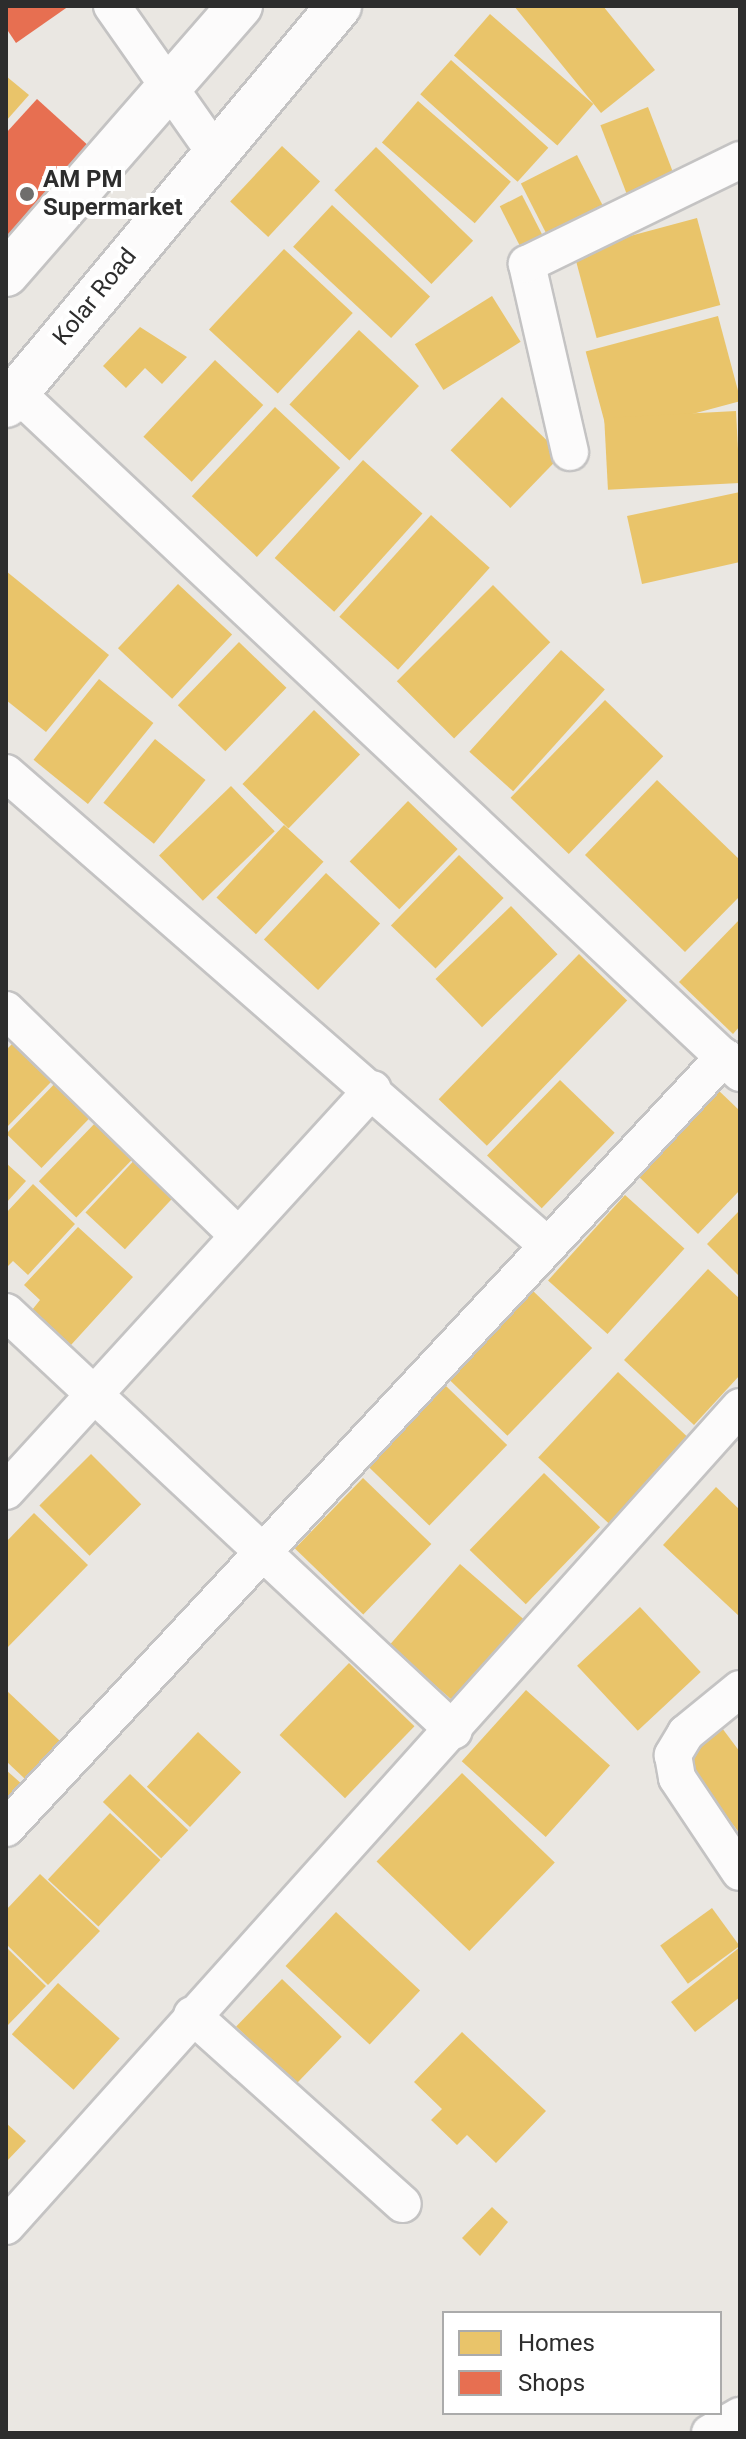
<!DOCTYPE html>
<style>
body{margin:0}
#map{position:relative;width:746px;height:2439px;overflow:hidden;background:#eae7e2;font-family:Roboto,sans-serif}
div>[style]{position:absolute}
.homes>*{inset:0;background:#e9c46a;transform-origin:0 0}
.shops>*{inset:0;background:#e76f51}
.roads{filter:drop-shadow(2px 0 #c4c3c3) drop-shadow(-2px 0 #c4c3c3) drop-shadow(0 2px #c4c3c3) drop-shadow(0 -2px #c4c3c3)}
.street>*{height:36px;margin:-18px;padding:0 18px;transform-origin:18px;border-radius:18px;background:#fcfbfb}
.secondary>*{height:44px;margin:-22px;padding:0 22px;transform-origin:22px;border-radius:22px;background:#fcfbfb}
.dots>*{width:22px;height:22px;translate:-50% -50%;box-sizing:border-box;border:4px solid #fff;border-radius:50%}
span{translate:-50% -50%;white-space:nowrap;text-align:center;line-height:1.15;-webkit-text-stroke:8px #fff;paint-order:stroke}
.poi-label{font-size:24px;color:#2d2d2d;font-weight:700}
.left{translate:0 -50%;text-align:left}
.street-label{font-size:24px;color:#2d2d2d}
.frame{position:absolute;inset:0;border:8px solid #2d2d2d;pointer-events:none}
.legend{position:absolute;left:442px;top:2311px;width:280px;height:104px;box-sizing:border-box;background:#fff;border:2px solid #ababab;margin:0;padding:10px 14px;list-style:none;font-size:24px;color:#2d2d2d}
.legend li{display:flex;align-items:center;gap:16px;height:40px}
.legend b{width:40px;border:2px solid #ababab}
</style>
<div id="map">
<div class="homes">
<i style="clip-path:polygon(514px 6px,603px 6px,655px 70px,601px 113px)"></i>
<i style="left:490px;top:14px;width:137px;height:55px;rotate:41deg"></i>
<i style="left:451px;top:60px;width:131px;height:46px;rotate:42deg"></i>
<i style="clip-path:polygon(6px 76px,29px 95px,6px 121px)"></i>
<i style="left:418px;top:101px;width:123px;height:55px;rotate:41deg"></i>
<i style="left:648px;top:107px;width:77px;height:51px;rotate:69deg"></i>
<i style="left:282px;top:146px;width:52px;height:76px;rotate:43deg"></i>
<i style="left:376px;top:147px;width:135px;height:60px;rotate:44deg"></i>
<i style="left:577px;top:155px;width:66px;height:63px;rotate:63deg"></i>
<i style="left:522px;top:195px;width:57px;height:25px;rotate:63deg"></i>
<i style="left:332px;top:205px;width:134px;height:57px;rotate:43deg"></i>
<i style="left:697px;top:218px;width:90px;height:128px;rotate:75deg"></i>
<i style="left:284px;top:249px;width:94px;height:110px;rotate:43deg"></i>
<i style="left:492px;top:296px;width:54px;height:91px;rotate:58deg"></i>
<i style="left:718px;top:316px;width:88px;height:137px;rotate:75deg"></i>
<i style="clip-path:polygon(140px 327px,187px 357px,162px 384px,145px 368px,126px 388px,103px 366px)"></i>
<i style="left:359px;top:330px;width:82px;height:102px;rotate:43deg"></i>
<i style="left:215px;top:360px;width:66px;height:105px;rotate:43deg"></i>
<i style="left:502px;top:397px;width:83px;height:74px;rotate:44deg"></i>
<i style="left:275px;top:407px;width:89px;height:122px;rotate:43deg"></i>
<i style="left:736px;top:411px;width:72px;height:132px;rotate:87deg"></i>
<i style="left:363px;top:460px;width:80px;height:132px;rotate:42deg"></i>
<i style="clip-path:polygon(740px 492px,740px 562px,642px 584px,627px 516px)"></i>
<i style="left:431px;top:515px;width:79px;height:137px;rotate:42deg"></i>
<i style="clip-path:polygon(6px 571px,109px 655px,46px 732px,6px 700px)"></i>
<i style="left:178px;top:584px;width:74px;height:88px;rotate:43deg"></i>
<i style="left:493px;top:585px;width:81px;height:136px;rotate:45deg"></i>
<i style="left:239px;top:642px;width:66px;height:88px;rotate:44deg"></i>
<i style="left:561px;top:650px;width:59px;height:137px;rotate:42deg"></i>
<i style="left:99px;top:679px;width:70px;height:104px;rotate:39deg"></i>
<i style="left:605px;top:700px;width:81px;height:136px;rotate:44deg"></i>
<i style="left:314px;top:710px;width:64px;height:103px;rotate:44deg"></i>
<i style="left:155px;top:739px;width:65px;height:82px;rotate:39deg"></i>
<i style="clip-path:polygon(657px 780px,740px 860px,740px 896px,685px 952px,585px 855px)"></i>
<i style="left:231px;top:786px;width:63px;height:100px;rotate:46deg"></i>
<i style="left:408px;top:801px;width:69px;height:84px;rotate:44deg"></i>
<i style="left:284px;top:825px;width:54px;height:99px;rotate:43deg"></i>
<i style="left:459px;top:855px;width:62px;height:98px;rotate:44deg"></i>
<i style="left:326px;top:873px;width:74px;height:91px;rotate:43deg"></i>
<i style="left:511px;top:906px;width:67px;height:105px;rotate:46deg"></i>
<i style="clip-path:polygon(740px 919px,740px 1026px,733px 1034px,679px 982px)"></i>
<i style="left:579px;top:954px;width:67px;height:202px;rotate:44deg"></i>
<i style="clip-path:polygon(12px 1044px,51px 1082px,6px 1128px,6px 1050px)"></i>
<i style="left:66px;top:1072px;width:49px;height:86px;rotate:44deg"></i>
<i style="left:560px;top:1080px;width:76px;height:105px;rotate:44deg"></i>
<i style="clip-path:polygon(715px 1087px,740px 1111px,740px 1190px,698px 1234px,634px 1172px)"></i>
<i style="left:100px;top:1118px;width:52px;height:88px;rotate:44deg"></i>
<i style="left:140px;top:1154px;width:54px;height:80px;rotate:43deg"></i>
<i style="clip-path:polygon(6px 1163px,26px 1181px,6px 1203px)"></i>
<i style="clip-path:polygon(33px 1184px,75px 1224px,28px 1275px,13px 1261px,6px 1268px,6px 1213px)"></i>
<i style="left:625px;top:1195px;width:80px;height:115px;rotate:42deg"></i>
<i style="clip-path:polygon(740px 1210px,740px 1277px,707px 1244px)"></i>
<i style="clip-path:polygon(78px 1227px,133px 1277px,71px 1345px,32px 1310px,40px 1300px,24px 1285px)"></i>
<i style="clip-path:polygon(708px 1269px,740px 1299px,740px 1375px,694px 1425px,624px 1360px)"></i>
<i style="left:531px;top:1289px;width:85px;height:122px;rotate:44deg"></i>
<i style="left:618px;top:1372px;width:97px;height:117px;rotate:43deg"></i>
<i style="left:446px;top:1386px;width:85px;height:112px;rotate:44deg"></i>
<i style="left:91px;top:1454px;width:71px;height:73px;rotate:45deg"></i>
<i style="left:544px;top:1473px;width:78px;height:107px;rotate:44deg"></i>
<i style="left:363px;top:1478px;width:95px;height:98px;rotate:44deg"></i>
<i style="clip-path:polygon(716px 1487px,740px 1510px,740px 1617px,663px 1545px)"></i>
<i style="clip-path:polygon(34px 1513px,88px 1565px,6px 1649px,6px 1542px)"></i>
<i style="left:460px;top:1564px;width:84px;height:108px;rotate:41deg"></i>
<i style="left:640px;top:1607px;width:89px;height:86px;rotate:47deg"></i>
<i style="left:349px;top:1663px;width:91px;height:100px;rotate:44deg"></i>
<i style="clip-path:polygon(6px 1690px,60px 1741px,25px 1779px,6px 1761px)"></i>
<i style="left:526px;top:1690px;width:113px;height:96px;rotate:42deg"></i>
<i style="clip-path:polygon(719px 1724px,740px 1752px,740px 1834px,679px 1753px)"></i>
<i style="left:198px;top:1732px;width:59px;height:75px;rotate:43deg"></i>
<i style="clip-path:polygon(6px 1770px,23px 1785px,6px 1803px)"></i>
<i style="left:462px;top:1773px;width:129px;height:123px;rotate:44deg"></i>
<i style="left:130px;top:1774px;width:81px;height:39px;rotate:44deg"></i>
<i style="left:110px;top:1813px;width:69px;height:91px;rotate:43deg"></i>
<i style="clip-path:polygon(40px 1874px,100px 1931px,48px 1985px,6px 1944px,6px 1910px)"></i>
<i style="left:712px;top:1908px;width:47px;height:64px;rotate:54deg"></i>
<i style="left:336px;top:1912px;width:115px;height:74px;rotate:43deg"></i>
<i style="clip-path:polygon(6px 1947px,46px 1986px,6px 2027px)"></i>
<i style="clip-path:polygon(740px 1947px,740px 1997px,695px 2032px,671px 2002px)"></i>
<i style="left:282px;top:1979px;width:83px;height:66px;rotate:44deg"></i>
<i style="left:58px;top:1983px;width:83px;height:69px;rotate:42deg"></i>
<i style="clip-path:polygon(462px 2032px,546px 2111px,496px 2163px,467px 2135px,457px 2145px,431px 2120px,442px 2109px,414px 2082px)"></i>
<i style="clip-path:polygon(6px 2123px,26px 2141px,6px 2162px)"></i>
<i style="clip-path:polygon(492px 2207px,508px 2222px,480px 2256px,462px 2238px)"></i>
</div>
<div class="shops">
<i style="clip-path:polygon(6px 6px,69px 6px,16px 43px,6px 28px)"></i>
<i style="clip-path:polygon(37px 99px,91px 148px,6px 240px,6px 133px)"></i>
</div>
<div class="roads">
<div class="street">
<i style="left:112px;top:6px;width:177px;rotate:54.9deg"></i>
<i style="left:17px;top:393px;width:993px;rotate:43.24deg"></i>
<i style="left:570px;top:452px;width:193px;rotate:-102.9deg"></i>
<i style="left:527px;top:264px;width:237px;rotate:-26deg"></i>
<i style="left:6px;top:773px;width:719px;rotate:41.11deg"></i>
<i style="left:6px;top:1010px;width:324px;rotate:44.2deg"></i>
<i style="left:6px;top:1312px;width:613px;rotate:43.08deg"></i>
<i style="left:6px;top:1491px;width:544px;rotate:-47.61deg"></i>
<i style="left:740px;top:1689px;width:70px;rotate:140.8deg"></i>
<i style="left:686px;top:1733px;width:26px;rotate:121deg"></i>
<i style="left:673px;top:1755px;width:23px;rotate:80deg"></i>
<i style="left:677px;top:1778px;width:113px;rotate:56.2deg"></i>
<i style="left:6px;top:1828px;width:1054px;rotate:-47.04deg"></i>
<i style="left:192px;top:2015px;width:283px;rotate:41.9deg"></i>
<i style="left:6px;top:2226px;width:1100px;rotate:-48.13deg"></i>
<i style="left:710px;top:2433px;width:34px;rotate:-30deg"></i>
</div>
<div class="secondary">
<i style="left:6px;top:274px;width:356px;rotate:-48.9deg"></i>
<i style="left:6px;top:405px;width:520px;rotate:-50.15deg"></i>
</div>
</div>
<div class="dots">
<i style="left:27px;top:194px;background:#6f6e6c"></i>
</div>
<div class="poi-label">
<span class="left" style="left:43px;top:194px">AM PM<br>Supermarket</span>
</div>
<div class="street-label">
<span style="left:95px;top:297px;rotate:-51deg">Kolar Road</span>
</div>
<div class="frame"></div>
<ul class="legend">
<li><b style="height:22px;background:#e9c46a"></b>Homes</li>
<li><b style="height:22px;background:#e76f51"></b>Shops</li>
</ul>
</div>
